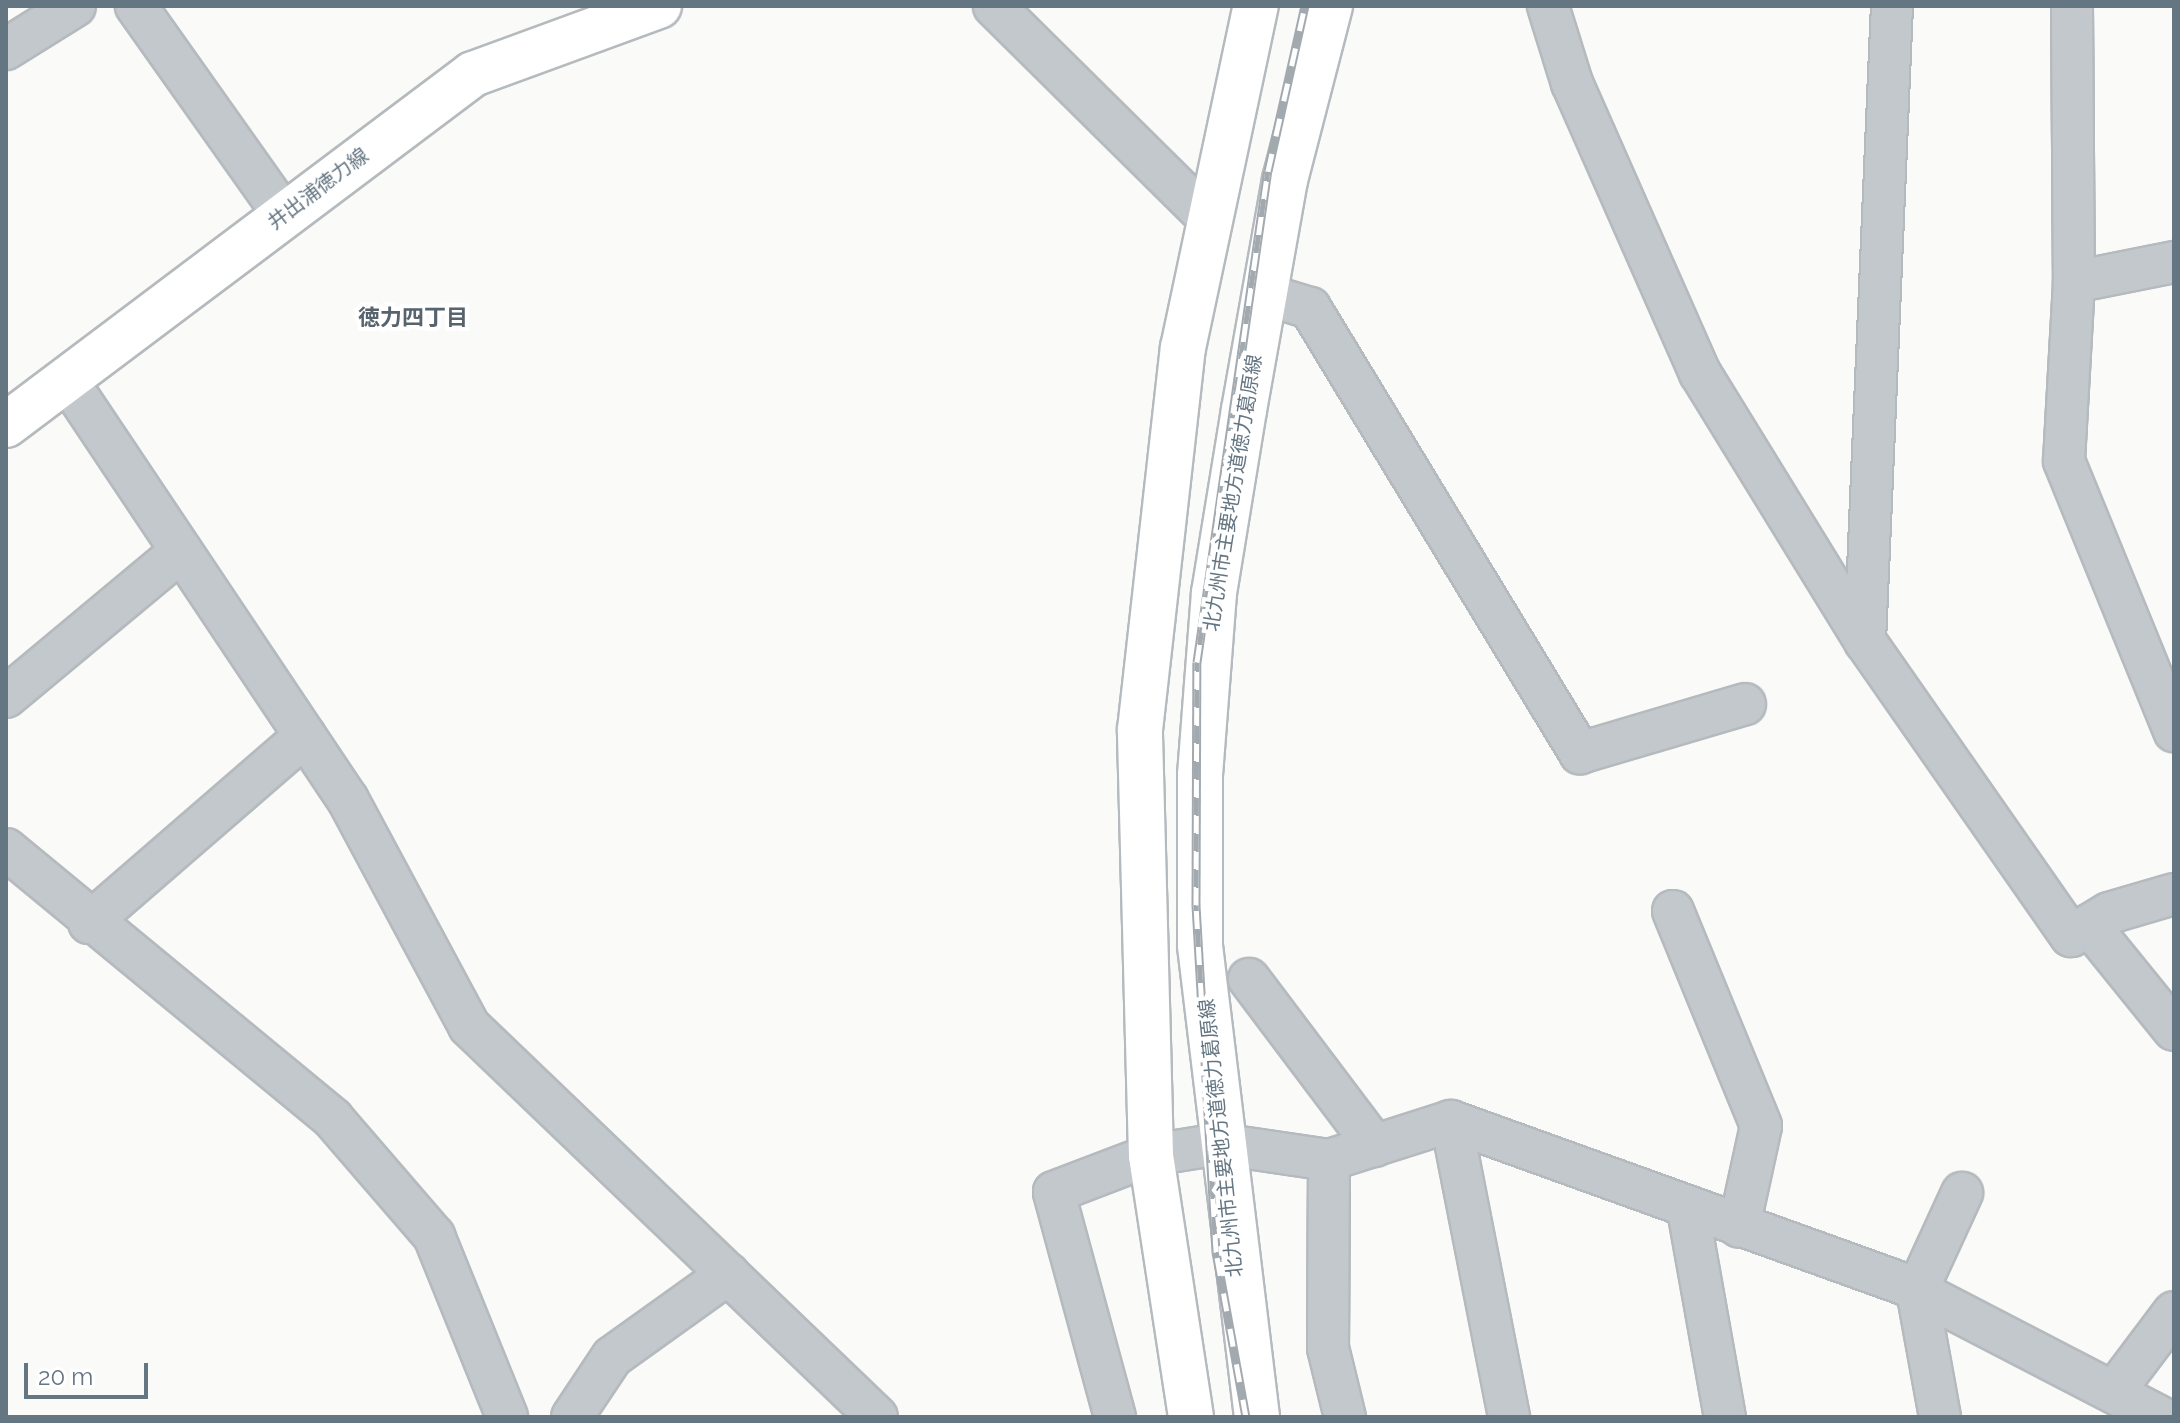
<!DOCTYPE html>
<meta charset="utf-8">
<style>
body{margin:0}
#map{position:relative;width:2180px;height:1423px;overflow:hidden;background:#fafaf8;font-family:Raleway,"Noto Sans JP",sans-serif}
div>[style]{position:absolute}
.roads{filter:drop-shadow(2px 0 #b5babe) drop-shadow(-2px 0 #b5babe) drop-shadow(0 2px #b5babe) drop-shadow(0 -2px #b5babe)}
.minor>*{height:40px;margin:-20px;padding:0 20px;transform-origin:20px;border-radius:20px;background:#c3c8cc}
.major>*{height:44px;margin:-22px;padding:0 22px;transform-origin:22px;border-radius:22px;background:#fff}
.rail>*{height:9px;margin-top:-4.5px;transform-origin:0;background:repeating-linear-gradient(90deg,#fff 0 18px,#a2aab0 0 36px);box-sizing:border-box;border-block:2px solid #a2aab0}
span{translate:-50% -50%;white-space:nowrap;text-align:center;line-height:1.15;-webkit-text-stroke:8px #fff;paint-order:stroke}
.street-label{font-size:20px;color:#657683}
.neighbourhood-label{font-size:22px;color:#57646e;font-weight:700}
.frame{position:absolute;inset:0;border:8px solid #657683;pointer-events:none}
.scale{position:absolute;left:24px;top:1363px;width:124px;height:36px;box-sizing:border-box;border:4px solid #657683;border-top:0;padding-left:10px;font-size:24px;line-height:28px;white-space:nowrap;color:#657683;-webkit-text-stroke:6px #fff;paint-order:stroke}
</style>
<div id="map">
<div class="roads">
<div class="minor">
<i style="left:136px;top:6px;width:256px;rotate:54.7deg"></i>
<i style="left:994px;top:6px;width:301px;rotate:44.7deg"></i>
<i style="left:1548px;top:6px;width:81px;rotate:72.7deg"></i>
<i style="left:1572px;top:83px;width:317px;rotate:66.2deg"></i>
<i style="left:1700px;top:373px;width:315px;rotate:58.4deg"></i>
<i style="left:1865px;top:641px;width:360px;rotate:55.1deg"></i>
<i style="left:2071px;top:936px;width:44px;rotate:-31.2deg"></i>
<i style="left:2109px;top:913px;width:68px;rotate:-16.3deg"></i>
<i style="left:2072px;top:6px;width:276px;rotate:89.6deg"></i>
<i style="left:2074px;top:282px;width:179px;rotate:93.2deg"></i>
<i style="left:2064px;top:461px;width:292px;rotate:67.8deg"></i>
<i style="left:6px;top:49px;width:81px;rotate:-31.9deg"></i>
<i style="left:2074px;top:282px;width:102px;rotate:-11.3deg"></i>
<i style="left:1264px;top:294px;width:48px;rotate:16.9deg"></i>
<i style="left:1310px;top:308px;width:521px;rotate:58.75deg"></i>
<i style="left:1580px;top:753px;width:172px;rotate:-16.5deg"></i>
<i style="left:67px;top:380px;width:505px;rotate:56.22deg"></i>
<i style="left:348px;top:800px;width:256px;rotate:61.8deg"></i>
<i style="left:469px;top:1026px;width:565px;rotate:43.78deg"></i>
<i style="left:1865px;top:641px;width:636px;rotate:-87.57deg"></i>
<i style="left:6px;top:697px;width:228px;rotate:-39.8deg"></i>
<i style="left:6px;top:849px;width:424px;rotate:39.5deg"></i>
<i style="left:333px;top:1119px;width:155px;rotate:49.2deg"></i>
<i style="left:434px;top:1236px;width:195px;rotate:68deg"></i>
<i style="left:1673px;top:911px;width:232px;rotate:67.7deg"></i>
<i style="left:1761px;top:1126px;width:103px;rotate:102.3deg"></i>
<i style="left:89px;top:923px;width:286px;rotate:-40.9deg"></i>
<i style="left:2089px;top:925px;width:135px;rotate:51deg"></i>
<i style="left:1249px;top:979px;width:209px;rotate:53deg"></i>
<i style="left:1451px;top:1121px;width:302px;rotate:78.9deg"></i>
<i style="left:1329px;top:1160px;width:188px;rotate:90.3deg"></i>
<i style="left:1328px;top:1348px;width:71px;rotate:76.2deg"></i>
<i style="left:1688px;top:1210px;width:210px;rotate:79.9deg"></i>
<i style="left:2116px;top:1389px;width:96px;rotate:-53deg"></i>
<i style="left:572px;top:1417px;width:72px;rotate:-56.3deg"></i>
<i style="left:612px;top:1357px;width:143px;rotate:-35.6deg"></i>
<i style="left:1115px;top:1417px;width:233px;rotate:-105.2deg"></i>
<i style="left:1054px;top:1192px;width:104px;rotate:-20.9deg"></i>
<i style="left:1151px;top:1155px;width:70px;rotate:-9.1deg"></i>
<i style="left:1220px;top:1144px;width:110px;rotate:8.4deg"></i>
<i style="left:1329px;top:1160px;width:128px;rotate:-17.7deg"></i>
<i style="left:1451px;top:1121px;width:481px;rotate:19.8deg"></i>
<i style="left:1904px;top:1284px;width:289px;rotate:27.4deg"></i>
<i style="left:1940px;top:1417px;width:128px;rotate:-100.3deg"></i>
<i style="left:1917px;top:1291px;width:108px;rotate:-65.3deg"></i>
</div>
<div class="major">
<i style="left:6px;top:425px;width:584px;rotate:-36.93deg"></i>
<i style="left:473px;top:74px;width:198px;rotate:-20.1deg"></i>
<i style="left:1191px;top:1417px;width:265px;rotate:-98.7deg"></i>
<i style="left:1151px;top:1155px;width:425px;rotate:-91.5deg"></i>
<i style="left:1140px;top:730px;width:384px;rotate:-83.6deg"></i>
<i style="left:1183px;top:348px;width:350px;rotate:-78deg"></i>
<i style="left:1257px;top:1417px;width:475px;rotate:-96.9deg"></i>
<i style="left:1200px;top:945px;width:170px;rotate:-90deg"></i>
<i style="left:1200px;top:775px;width:183px;rotate:-85.6deg"></i>
<i style="left:1214px;top:593px;width:185px;rotate:-80.7deg"></i>
<i style="left:1244px;top:410px;width:234px;rotate:-79.9deg"></i>
<i style="left:1285px;top:180px;width:180px;rotate:-75.5deg"></i>
</div>
</div>
<div class="rail">
<i style="left:1246px;top:1417px;width:168px;rotate:-100.3deg"></i>
<i style="left:1216px;top:1252px;width:348px;rotate:-93.3deg"></i>
<i style="left:1196px;top:905px;width:243px;rotate:-89.8deg"></i>
<i style="left:1197px;top:662px;width:496px;rotate:-81.8deg"></i>
<i style="left:1268px;top:171px;width:169px;rotate:-77.4deg"></i>
</div>
<div class="street-label">
<span style="left:318px;top:189px;rotate:-37deg">井出浦徳力線</span>
<span style="left:1233px;top:493px;rotate:-81deg">北九州市主要地方道徳力葛原線</span>
<span style="left:1221px;top:1138px;rotate:-96deg">北九州市主要地方道徳力葛原線</span>
</div>
<div class="neighbourhood-label">
<span style="left:413px;top:318px">徳力四丁目</span>
</div>
<div class="frame"></div>
<div class="scale">20 m</div>
</div>
